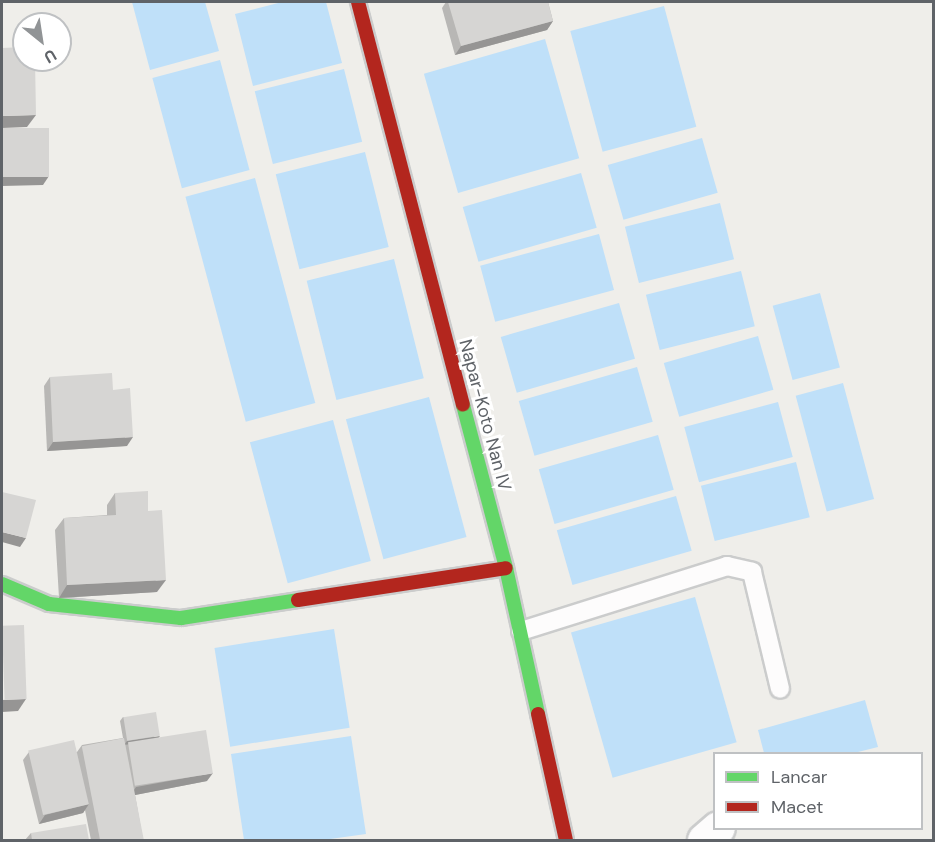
<!DOCTYPE html>
<style>
body{margin:0}
#map{position:relative;width:935px;height:842px;overflow:hidden;background:#efeeea;font-family:"DM Sans",sans-serif}
div>[style]{position:absolute}
.water>*{inset:0;background:#bfe0f9;transform-origin:0 0}
.roads{filter:drop-shadow(2px 0 #cbcccc) drop-shadow(-2px 0 #cbcccc) drop-shadow(0 2px #cbcccc) drop-shadow(0 -2px #cbcccc)}
.lane>*{height:18px;margin:-9px;padding:0 9px;transform-origin:9px;border-radius:9px;background:#fdfcfc}
.street>*{height:33px;margin:-16.5px;padding:0 16.5px;transform-origin:16.5px;border-radius:16.5px;background:#fdfcfc}
.fast>*{height:14px;margin:-7px;padding:0 7px;transform-origin:7px;border-radius:7px;background:#63d668}
.jam>*{height:14px;margin:-7px;padding:0 7px;transform-origin:7px;border-radius:7px;background:#b3261e}
.wall>*{inset:0;background:#b8b7b5}
.shaded-wall>*{inset:0;background:#969594}
.building>*{inset:0;background:#d6d5d3;transform-origin:0 0}
span{translate:-50% -50%;white-space:nowrap;text-align:center;line-height:1.15;-webkit-text-stroke:6px #fff;paint-order:stroke}
.street-label{font-size:18px;color:#5f6368}
.frame{position:absolute;inset:0;border:3px solid #5f6368;pointer-events:none}
.legend{position:absolute;left:713px;top:752px;width:210px;height:78px;box-sizing:border-box;background:#fff;border:2px solid #bfc1c3;margin:0;padding:8px 10px;list-style:none;font-size:18px;color:#5f6368}
.legend li{display:flex;align-items:center;gap:12px;height:30px}
.legend b{width:30px;border:2px solid #bfc1c3}
.north{position:absolute;left:12px;top:12px;width:60px;height:60px;box-sizing:border-box;background:#fff;border:2px solid #bfc1c3;border-radius:50%;rotate:150deg;font-size:16px;font-weight:700;line-height:24px;text-align:center;color:#5f6368}
.north::after{content:'';display:block;margin:auto;width:21px;height:27px;background:#919496;clip-path:polygon(50% 0,100% 100%,50% 72%,0 100%)}
</style>
<div id="map">
<div class="water">
<i style="clip-path:polygon(132px 2px,205px 2px,219px 51px,150px 70px)"></i>
<i style="clip-path:polygon(282px 2px,326px 2px,342px 63px,253px 86px,235px 14px)"></i>
<i style="left:664px;top:6px;width:125px;height:97px;rotate:75deg"></i>
<i style="left:545px;top:39px;width:124px;height:126px;rotate:74deg"></i>
<i style="left:220px;top:60px;width:114px;height:70px;rotate:75deg"></i>
<i style="left:344px;top:69px;width:75px;height:92px;rotate:76deg"></i>
<i style="left:702px;top:138px;width:57px;height:98px;rotate:74deg"></i>
<i style="left:365px;top:152px;width:98px;height:92px;rotate:76deg"></i>
<i style="left:581px;top:173px;width:57px;height:123px;rotate:74deg"></i>
<i style="left:255px;top:178px;width:233px;height:72px;rotate:75deg"></i>
<i style="left:720px;top:203px;width:58px;height:98px;rotate:76deg"></i>
<i style="left:599px;top:234px;width:58px;height:123px;rotate:75deg"></i>
<i style="left:394px;top:259px;width:123px;height:90px;rotate:76deg"></i>
<i style="left:741px;top:271px;width:57px;height:98px;rotate:76deg"></i>
<i style="left:820px;top:293px;width:77px;height:49px;rotate:75deg"></i>
<i style="left:619px;top:303px;width:58px;height:123px;rotate:74deg"></i>
<i style="left:758px;top:336px;width:56px;height:98px;rotate:74deg"></i>
<i style="left:637px;top:367px;width:57px;height:123px;rotate:74deg"></i>
<i style="left:843px;top:383px;width:120px;height:49px;rotate:75deg"></i>
<i style="left:429px;top:397px;width:145px;height:86px;rotate:75deg"></i>
<i style="left:778px;top:402px;width:57px;height:97px;rotate:75deg"></i>
<i style="left:333px;top:420px;width:146px;height:86px;rotate:75deg"></i>
<i style="left:658px;top:435px;width:57px;height:124px;rotate:74deg"></i>
<i style="left:796px;top:462px;width:57px;height:98px;rotate:76deg"></i>
<i style="left:676px;top:496px;width:57px;height:124px;rotate:74deg"></i>
<i style="left:695px;top:597px;width:151px;height:129px;rotate:74deg"></i>
<i style="left:334px;top:629px;width:100px;height:121px;rotate:81deg"></i>
<i style="clip-path:polygon(865px 700px,878px 747px,854px 753px,764px 753px,758px 730px)"></i>
<i style="clip-path:polygon(351px 736px,366px 834px,323px 840px,244px 840px,231px 754px)"></i>
</div>
<div class="roads">
<div class="lane">
<i style="left:521px;top:631px;width:216px;rotate:-17.5deg"></i>
<i style="left:727px;top:566px;width:26px;rotate:13deg"></i>
<i style="left:752px;top:572px;width:120px;rotate:76.5deg"></i>
</div>
<div class="street">
<i style="left:704px;top:840px;width:18px;rotate:-41deg"></i>
</div>
<div class="fast">
<i style="left:463px;top:405px;width:169px;rotate:75.2deg"></i>
<i style="left:506px;top:568px;width:149px;rotate:77.6deg"></i>
<i style="left:2px;top:584px;width:51px;rotate:23.1deg"></i>
<i style="left:49px;top:604px;width:133px;rotate:6.1deg"></i>
<i style="left:181px;top:618px;width:118px;rotate:-8.7deg"></i>
</div>
<div class="jam">
<i style="left:358px;top:2px;width:416px;rotate:75.4deg"></i>
<i style="left:298px;top:600px;width:210px;rotate:-8.7deg"></i>
<i style="left:538px;top:714px;width:129px;rotate:77.5deg"></i>
</div>
</div>
<div class="wall">
<i style="clip-path:polygon(446px 2px,548px 2px,553px 21px,547px 30px,455px 55px,442px 8px)"></i>
<i style="clip-path:polygon(50px 377px,113px 390px,127px 446px,47px 451px,44px 386px)"></i>
<i style="clip-path:polygon(115px 493px,148px 511px,157px 592px,59px 598px,55px 530px,64px 518px,107px 515px,107px 505px)"></i>
<i style="clip-path:polygon(123px 717px,158px 739px,207px 781px,135px 795px,143px 840px,91px 840px,85px 810px,83px 813px,39px 824px,23px 760px,29px 752px,77px 752px,82px 745px,123px 738px,120px 721px)"></i>
<i style="clip-path:polygon(31px 833px,89px 840px,25px 840px)"></i>
</div>
<div class="shaded-wall">
<i style="clip-path:polygon(553px 21px,547px 30px,455px 55px,461px 46px)"></i>
<i style="clip-path:polygon(36px 115px,27px 127px,2px 128px,2px 116px)"></i>
<i style="clip-path:polygon(49px 176px,43px 185px,2px 186px,2px 177px)"></i>
<i style="clip-path:polygon(133px 437px,127px 446px,47px 451px,53px 442px)"></i>
<i style="clip-path:polygon(2px 532px,26px 538px,20px 547px,2px 542px)"></i>
<i style="clip-path:polygon(166px 580px,157px 592px,59px 598px,67px 585px)"></i>
<i style="clip-path:polygon(26px 699px,18px 711px,2px 712px,2px 700px)"></i>
<i style="clip-path:polygon(160px 736px,157px 740px,124px 745px,127px 741px)"></i>
<i style="clip-path:polygon(213px 773px,207px 781px,130px 796px,136px 787px)"></i>
<i style="clip-path:polygon(89px 804px,83px 813px,39px 824px,45px 815px)"></i>
</div>
<div class="building">
<i style="clip-path:polygon(448px 2px,548px 2px,553px 21px,461px 46px)"></i>
<i style="clip-path:polygon(24px 47px,24px 60px,35px 60px,36px 115px,2px 116px,2px 48px)"></i>
<i style="left:2px;top:128px;width:47px;height:49px"></i>
<i style="clip-path:polygon(112px 373px,113px 390px,130px 388px,133px 437px,53px 442px,50px 377px)"></i>
<i style="clip-path:polygon(148px 491px,148px 511px,162px 510px,166px 580px,67px 585px,64px 518px,116px 515px,115px 493px)"></i>
<i style="clip-path:polygon(2px 492px,36px 500px,26px 538px,2px 532px)"></i>
<i style="left:24px;top:625px;width:74px;height:22px;rotate:88deg"></i>
<i style="left:156px;top:712px;width:24px;height:33px;rotate:81deg"></i>
<i style="left:206px;top:730px;width:44px;height:79px;rotate:81deg"></i>
<i style="left:124px;top:738px;width:104px;height:43px;rotate:79deg"></i>
<i style="left:74px;top:740px;width:66px;height:47px;rotate:77deg"></i>
<i style="clip-path:polygon(86px 824px,89px 840px,32px 840px,31px 833px)"></i>
</div>
<div class="street-label">
<span style="left:485px;top:415px;rotate:75deg">Napar-Koto Nan IV</span>
</div>
<div class="frame"></div>
<ul class="legend">
<li><b style="height:8px;background:#63d668"></b>Lancar</li>
<li><b style="height:8px;background:#b3261e"></b>Macet</li>
</ul>
<div class="north">U</div>
</div>
